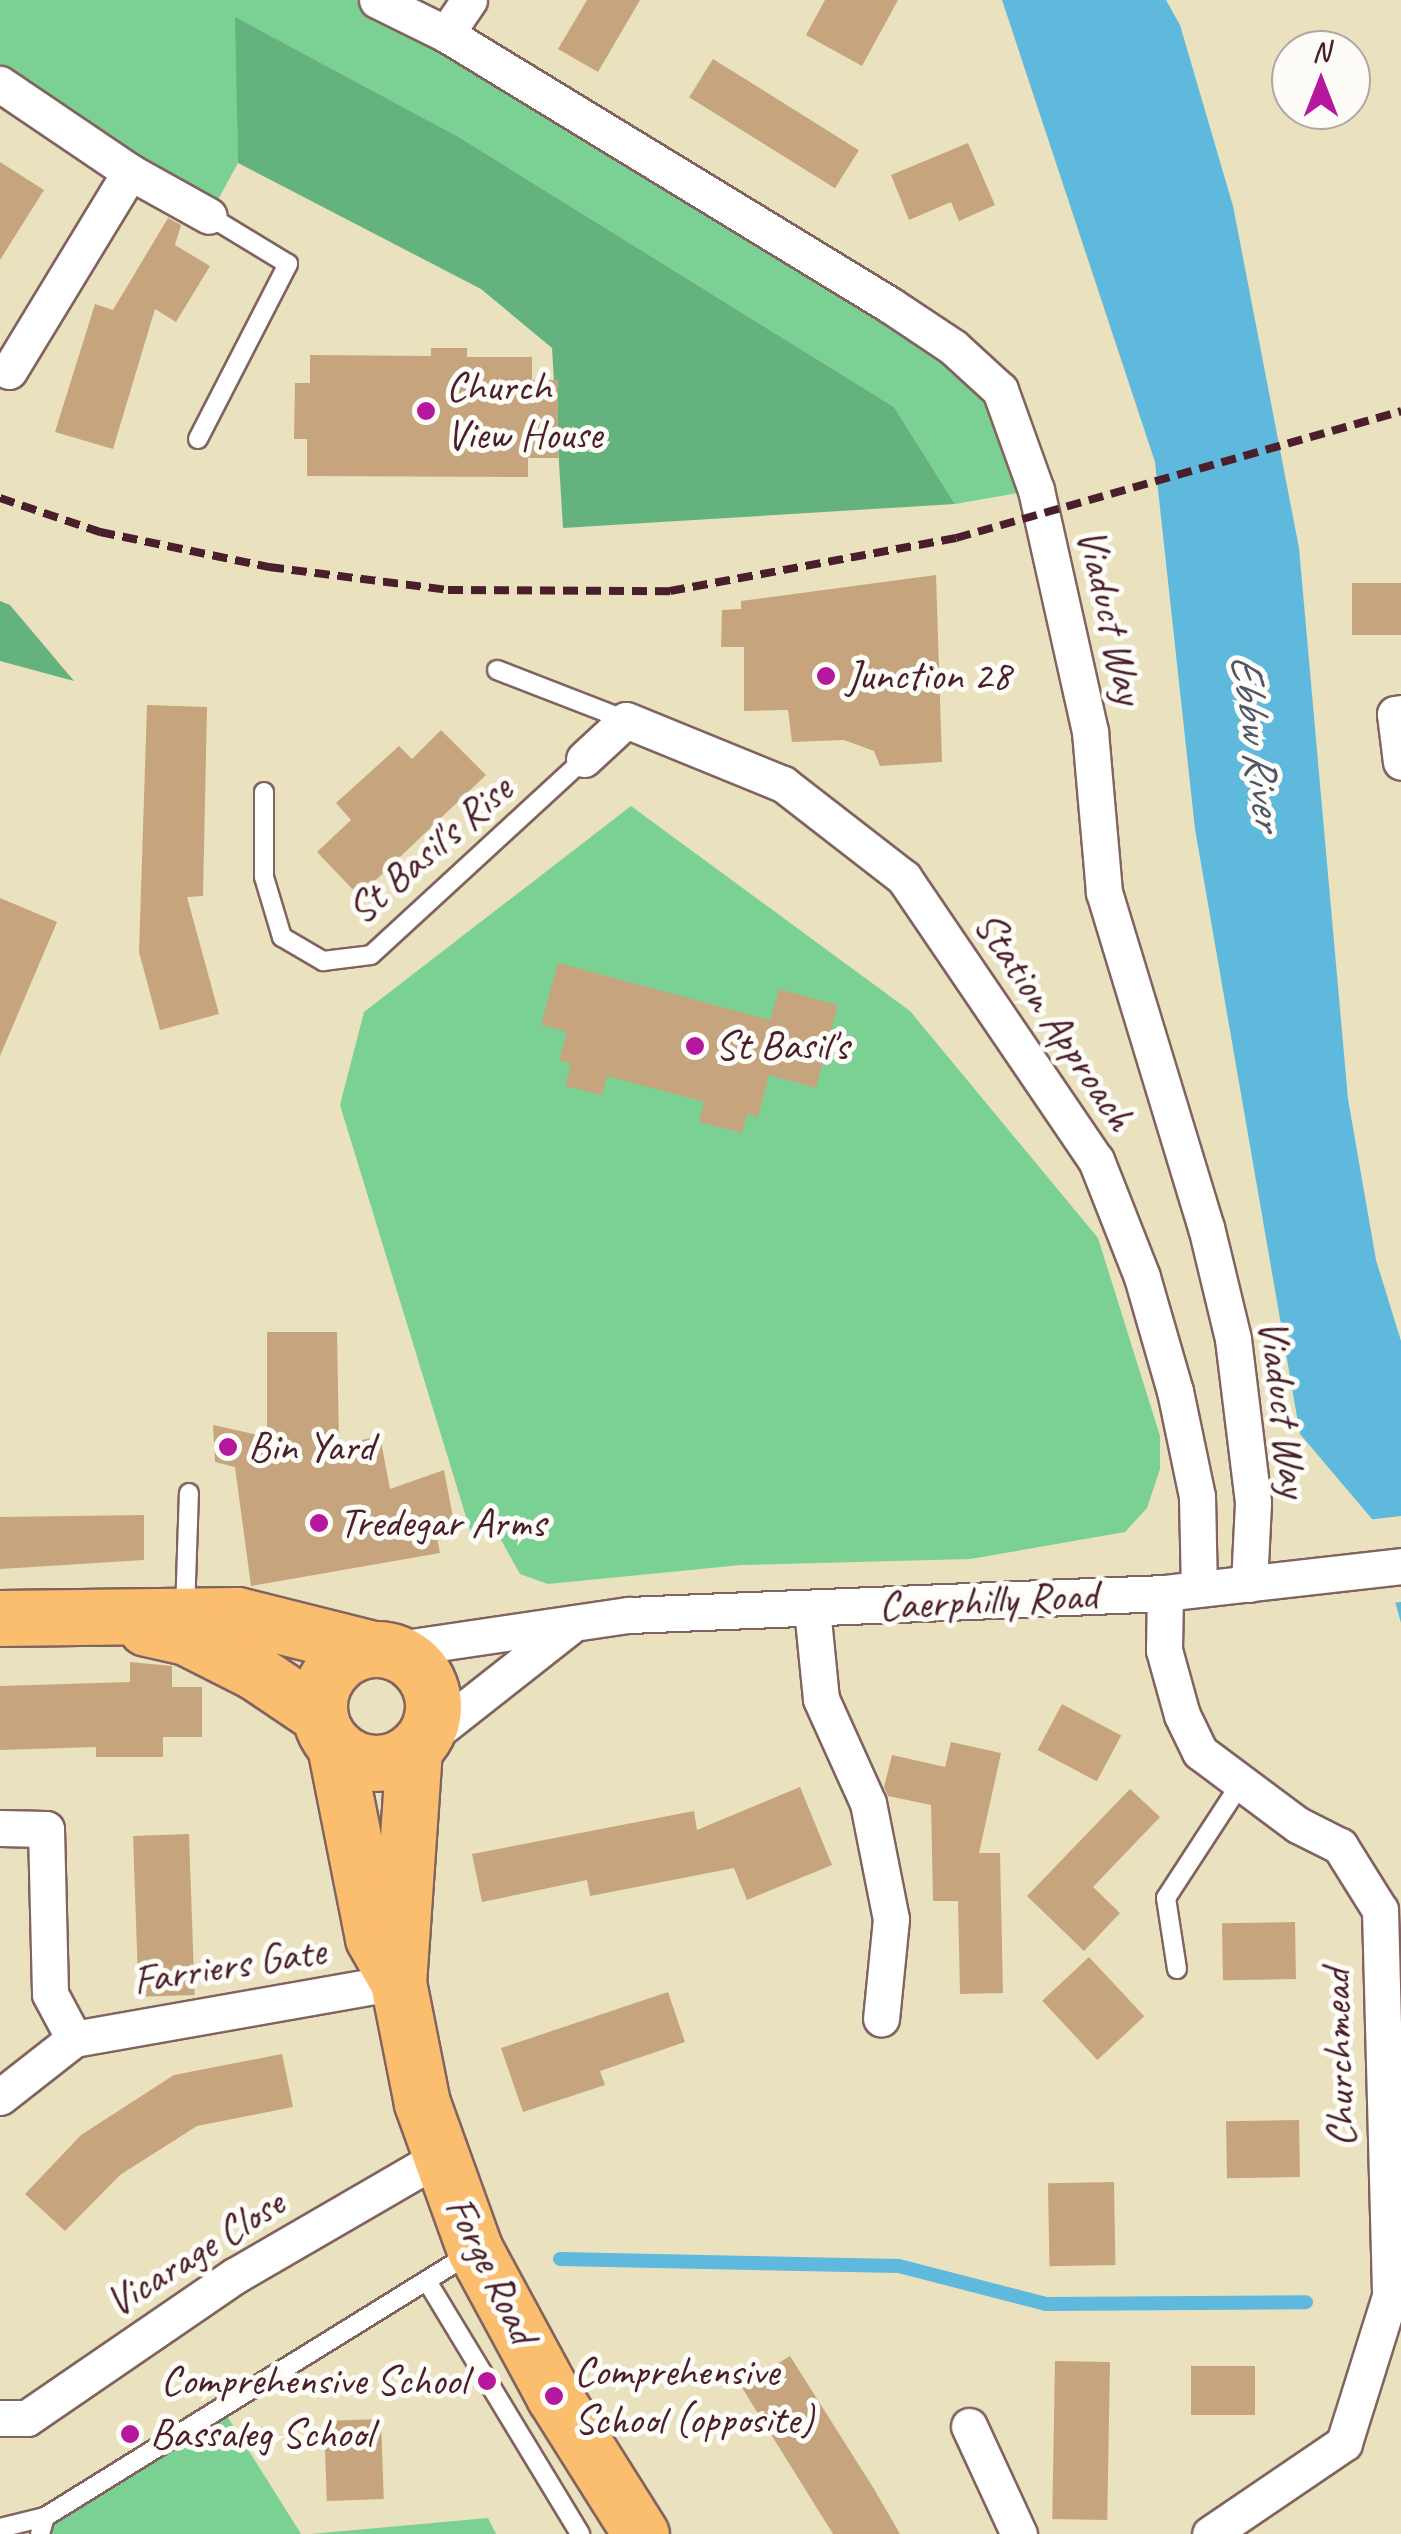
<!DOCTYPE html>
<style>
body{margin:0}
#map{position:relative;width:1401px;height:2534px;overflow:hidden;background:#eae1bf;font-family:Caveat,sans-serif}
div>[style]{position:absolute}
.green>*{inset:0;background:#7bd094}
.forest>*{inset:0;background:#64b27e}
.water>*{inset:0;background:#5fb9dd}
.pier>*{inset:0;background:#eae1bf}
.stream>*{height:14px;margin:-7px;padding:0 7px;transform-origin:7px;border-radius:7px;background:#5fb9dd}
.building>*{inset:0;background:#c6a57e;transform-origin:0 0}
.roads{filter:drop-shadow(2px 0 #82635f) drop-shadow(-2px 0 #82635f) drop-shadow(0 2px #82635f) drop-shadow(0 -2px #82635f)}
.service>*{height:18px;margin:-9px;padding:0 9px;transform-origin:9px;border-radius:9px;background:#fff}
.minor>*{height:35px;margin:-17.5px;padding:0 17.5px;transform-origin:17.5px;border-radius:17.5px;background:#fff}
.primary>*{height:55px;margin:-27.5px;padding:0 27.5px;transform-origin:27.5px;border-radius:27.5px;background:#fbbd6e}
.primary>.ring{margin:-27.5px;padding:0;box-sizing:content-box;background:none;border:55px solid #fbbd6e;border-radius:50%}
.rail>*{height:8px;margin-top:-4px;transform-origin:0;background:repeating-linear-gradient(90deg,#4a1f2b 0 15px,transparent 0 23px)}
.dots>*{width:28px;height:28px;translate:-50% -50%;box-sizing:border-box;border:5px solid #fdfcf7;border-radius:50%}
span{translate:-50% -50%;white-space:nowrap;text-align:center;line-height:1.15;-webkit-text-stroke:10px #fdfcf7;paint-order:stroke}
.poi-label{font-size:42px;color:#4a1f2b}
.left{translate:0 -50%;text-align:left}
.right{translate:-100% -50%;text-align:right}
.street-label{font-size:42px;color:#4a1f2b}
.water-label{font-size:45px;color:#515569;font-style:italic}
.north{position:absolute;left:1271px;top:30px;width:100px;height:100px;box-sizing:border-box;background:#fdfcf7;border:2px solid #b5a4a5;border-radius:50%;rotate:0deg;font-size:28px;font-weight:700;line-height:40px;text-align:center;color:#4a1f2b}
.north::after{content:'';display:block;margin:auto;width:35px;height:45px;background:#b5179e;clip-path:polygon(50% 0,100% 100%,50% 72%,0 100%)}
</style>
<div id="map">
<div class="green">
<i style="clip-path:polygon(0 0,377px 0,1000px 390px,1036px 490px,955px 504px,894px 407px,457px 136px,236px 18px,238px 163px,209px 216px,0 84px)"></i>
<i style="clip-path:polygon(631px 806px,910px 1011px,1098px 1238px,1160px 1436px,1160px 1469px,1147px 1508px,1125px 1532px,970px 1559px,741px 1565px,548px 1584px,520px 1574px,495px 1529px,471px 1533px,340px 1105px,364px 1012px)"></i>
<i style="clip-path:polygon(222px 2408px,301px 2534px,40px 2534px,45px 2517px)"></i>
<i style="clip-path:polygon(488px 2518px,496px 2534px,311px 2534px)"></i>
</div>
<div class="forest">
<i style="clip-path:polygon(235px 17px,457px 136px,894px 407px,955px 504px,563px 528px,552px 348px,481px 289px,238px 163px)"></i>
<i style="clip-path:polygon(0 601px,10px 605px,74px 681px,0 661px)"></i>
</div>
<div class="water">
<i style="clip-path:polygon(1002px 0,1166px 0,1180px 25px,1233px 206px,1299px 548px,1348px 1099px,1376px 1260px,1401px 1341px,1401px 1623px,1372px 1519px,1300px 1434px,1195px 829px,1155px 462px)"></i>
</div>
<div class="pier">
<i style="clip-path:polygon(1401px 1516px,1401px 1602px,1390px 1603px,1367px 1520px)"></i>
</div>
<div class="stream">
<i style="left:560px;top:2259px;width:339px;rotate:1.2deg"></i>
<i style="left:899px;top:2266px;width:152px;rotate:14.5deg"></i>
<i style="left:1046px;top:2304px;width:260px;rotate:-0.4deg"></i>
</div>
<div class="building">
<i style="clip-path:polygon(587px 0,640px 0,598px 72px,558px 49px)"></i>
<i style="clip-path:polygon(825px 0,898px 0,862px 66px,806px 35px)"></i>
<i style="left:713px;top:59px;width:172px;height:45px;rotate:32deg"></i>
<i style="clip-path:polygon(968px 143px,995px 205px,959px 221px,951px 202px,909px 220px,891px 175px)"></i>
<i style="clip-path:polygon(0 162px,44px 190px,0 260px)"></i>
<i style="clip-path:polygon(168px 218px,181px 225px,175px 245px,210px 266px,176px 322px,155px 309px,113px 449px,55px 432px,95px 304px,113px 310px)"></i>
<i style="clip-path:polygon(431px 348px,467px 348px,467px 357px,532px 357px,532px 380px,558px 380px,558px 458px,528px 458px,528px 477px,307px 476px,307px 439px,294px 439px,295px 383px,310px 383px,310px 355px,431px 356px)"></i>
<i style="clip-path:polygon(936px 575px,942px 762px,880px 766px,874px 751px,844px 740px,792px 742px,788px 710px,744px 711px,744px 647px,721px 647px,722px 610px,741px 609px,741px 601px)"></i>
<i style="left:1401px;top:583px;width:52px;height:49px;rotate:90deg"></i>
<i style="clip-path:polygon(147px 705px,207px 707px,203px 896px,187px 897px,219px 1014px,160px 1030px,139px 952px)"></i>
<i style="clip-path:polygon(441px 730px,486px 775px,359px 896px,317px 852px,351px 820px,336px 803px,399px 746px,412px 759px)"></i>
<i style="clip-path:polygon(0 898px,57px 922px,0 1056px)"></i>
<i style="clip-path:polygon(558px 963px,770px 1020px,779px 989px,838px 1005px,816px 1088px,769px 1075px,758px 1117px,747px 1114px,742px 1133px,699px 1122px,704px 1102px,607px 1076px,602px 1095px,565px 1086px,571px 1064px,559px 1060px,567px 1032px,541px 1025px)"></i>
<i style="clip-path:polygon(267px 1332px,337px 1332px,339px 1445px,380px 1436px,390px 1489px,444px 1470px,454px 1523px,435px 1526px,440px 1553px,251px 1586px,235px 1467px,215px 1462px,213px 1425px,267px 1437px)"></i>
<i style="clip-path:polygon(144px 1515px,144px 1560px,0 1569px,0 1517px)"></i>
<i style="clip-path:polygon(130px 1662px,172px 1666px,172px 1687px,202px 1687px,202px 1737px,163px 1737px,163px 1757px,96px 1757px,96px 1747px,0 1750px,0 1686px,130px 1682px)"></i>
<i style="left:1062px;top:1704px;width:67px;height:52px;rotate:28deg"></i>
<i style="clip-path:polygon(951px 1742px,1001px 1753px,979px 1853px,1000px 1853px,1003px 1993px,960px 1994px,958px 1901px,933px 1901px,931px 1805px,888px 1796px,884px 1787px,892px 1755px,945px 1767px)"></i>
<i style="clip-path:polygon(800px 1787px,832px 1865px,747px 1900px,734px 1868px,590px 1896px,587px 1880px,482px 1902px,472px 1854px,694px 1811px,697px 1830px)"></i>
<i style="clip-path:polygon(1130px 1789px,1160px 1817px,1093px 1887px,1120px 1913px,1084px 1951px,1027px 1896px)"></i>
<i style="left:189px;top:1834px;width:161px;height:56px;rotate:88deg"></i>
<i style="left:1295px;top:1922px;width:57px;height:73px;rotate:89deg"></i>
<i style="left:1089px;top:1957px;width:81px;height:64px;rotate:47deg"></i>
<i style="clip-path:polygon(668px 1992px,685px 2042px,600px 2071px,605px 2085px,523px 2112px,501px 2048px)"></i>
<i style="clip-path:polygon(282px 2054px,293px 2107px,197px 2126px,120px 2175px,65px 2231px,25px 2194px,81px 2135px,174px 2075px)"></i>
<i style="left:1299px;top:2120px;width:57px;height:73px;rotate:89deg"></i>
<i style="left:1114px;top:2182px;width:83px;height:66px;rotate:89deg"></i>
<i style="clip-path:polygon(790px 2356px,874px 2489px,900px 2534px,833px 2534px,757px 2412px,741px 2386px)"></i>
<i style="left:1055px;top:2361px;width:55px;height:158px;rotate:1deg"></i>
<i style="left:1255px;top:2366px;width:49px;height:64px;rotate:90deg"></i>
<i style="left:381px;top:2419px;width:80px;height:57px;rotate:88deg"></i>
</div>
<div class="roads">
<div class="service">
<i style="left:198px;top:439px;width:197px;rotate:-62.8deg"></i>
<i style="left:288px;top:264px;width:92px;rotate:-148.7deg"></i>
<i style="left:497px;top:670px;width:138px;rotate:21.2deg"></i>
<i style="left:264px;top:792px;width:85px;rotate:90deg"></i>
<i style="left:264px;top:877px;width:63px;rotate:73.3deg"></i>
<i style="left:282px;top:937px;width:48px;rotate:30.3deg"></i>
<i style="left:323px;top:961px;width:48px;rotate:-7.1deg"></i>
<i style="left:371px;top:955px;width:289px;rotate:-42.6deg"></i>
<i style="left:185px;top:1612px;width:119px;rotate:-88.1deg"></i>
<i style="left:1177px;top:1969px;width:72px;rotate:-98.8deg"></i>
<i style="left:1166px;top:1898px;width:137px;rotate:-56.9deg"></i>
<i style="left:427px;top:2281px;width:296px;rotate:58.8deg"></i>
<i style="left:0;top:2528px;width:46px;rotate:-13.7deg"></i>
<i style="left:40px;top:2534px;width:18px;rotate:-74deg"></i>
<i style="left:45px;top:2517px;width:501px;rotate:-31.79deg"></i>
</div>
<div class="minor">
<i style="left:377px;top:0;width:77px;rotate:26.2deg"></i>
<i style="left:446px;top:34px;width:520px;rotate:31.4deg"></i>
<i style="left:890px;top:305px;width:76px;rotate:33.7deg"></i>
<i style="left:953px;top:347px;width:64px;rotate:42.5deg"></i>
<i style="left:1000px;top:390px;width:106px;rotate:70.2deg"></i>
<i style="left:1036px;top:490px;width:248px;rotate:77.4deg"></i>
<i style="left:1090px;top:732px;width:161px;rotate:85deg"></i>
<i style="left:1104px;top:892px;width:350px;rotate:73.1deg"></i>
<i style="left:1206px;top:1227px;width:115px;rotate:76.4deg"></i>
<i style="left:1233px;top:1339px;width:165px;rotate:83deg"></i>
<i style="left:1253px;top:1503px;width:81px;rotate:92.8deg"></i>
<i style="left:446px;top:34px;width:41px;rotate:-55.9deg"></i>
<i style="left:0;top:84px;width:157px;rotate:34.1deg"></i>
<i style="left:130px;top:172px;width:90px;rotate:29.1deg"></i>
<i style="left:9px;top:371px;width:233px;rotate:-58.7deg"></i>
<i style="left:1401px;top:713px;width:6px;rotate:171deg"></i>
<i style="left:1395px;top:714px;width:48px;rotate:82.9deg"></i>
<i style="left:584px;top:759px;width:57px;rotate:-42.9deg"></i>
<i style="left:626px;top:720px;width:170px;rotate:22.2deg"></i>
<i style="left:783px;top:784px;width:153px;rotate:37.8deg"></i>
<i style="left:904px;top:878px;width:341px;rotate:55.8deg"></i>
<i style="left:1096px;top:1160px;width:126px;rotate:68.5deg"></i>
<i style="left:1142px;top:1277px;width:119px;rotate:73.9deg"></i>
<i style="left:1175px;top:1391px;width:107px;rotate:78.2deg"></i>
<i style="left:1197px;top:1496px;width:93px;rotate:88.8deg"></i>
<i style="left:1165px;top:1593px;width:57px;rotate:91deg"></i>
<i style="left:1164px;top:1650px;width:67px;rotate:74.5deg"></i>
<i style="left:1182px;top:1715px;width:41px;rotate:64.1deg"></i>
<i style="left:1200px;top:1752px;width:122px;rotate:36.7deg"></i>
<i style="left:1298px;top:1825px;width:47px;rotate:26.6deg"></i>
<i style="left:1340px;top:1846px;width:75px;rotate:58deg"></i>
<i style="left:1380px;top:1910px;width:386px;rotate:88.5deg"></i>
<i style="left:1390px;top:2296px;width:154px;rotate:107.4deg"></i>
<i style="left:1344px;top:2443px;width:162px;rotate:145.8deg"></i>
<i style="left:812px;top:1609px;width:90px;rotate:84.3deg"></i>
<i style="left:821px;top:1699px;width:114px;rotate:65.7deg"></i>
<i style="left:868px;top:1803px;width:118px;rotate:78.8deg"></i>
<i style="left:891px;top:1919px;width:100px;rotate:95.7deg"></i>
<i style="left:391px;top:1650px;width:241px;rotate:-8.4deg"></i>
<i style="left:629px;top:1615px;width:536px;rotate:-2.35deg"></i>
<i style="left:1165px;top:1593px;width:238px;rotate:-6.5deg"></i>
<i style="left:414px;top:1749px;width:202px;rotate:-38.2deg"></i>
<i style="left:0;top:1828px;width:46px;rotate:1.2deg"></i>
<i style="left:46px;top:1829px;width:165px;rotate:88.6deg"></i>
<i style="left:50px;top:1994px;width:51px;rotate:61.9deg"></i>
<i style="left:0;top:2097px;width:94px;rotate:-38.1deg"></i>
<i style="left:74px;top:2039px;width:329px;rotate:-10deg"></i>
<i style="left:0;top:2418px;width:27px"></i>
<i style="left:27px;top:2418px;width:253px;rotate:-34.4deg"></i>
<i style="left:236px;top:2275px;width:233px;rotate:-30.1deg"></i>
<i style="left:969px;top:2426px;width:119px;rotate:65.2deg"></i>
</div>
<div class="primary">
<i style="left:0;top:1618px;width:237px;rotate:-0.7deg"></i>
<i style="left:237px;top:1615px;width:140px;rotate:14deg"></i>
<i style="left:146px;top:1628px;width:41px;rotate:12.7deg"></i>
<i style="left:186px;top:1637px;width:77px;rotate:26.9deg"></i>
<i style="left:255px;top:1672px;width:77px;rotate:33.9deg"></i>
<i class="ring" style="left:319px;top:1649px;width:59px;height:59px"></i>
<i style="left:335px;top:1746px;width:196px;rotate:78.8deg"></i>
<i style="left:373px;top:1938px;width:43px;rotate:60.4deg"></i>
<i style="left:414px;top:1749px;width:234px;rotate:93.9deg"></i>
<i style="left:398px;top:1982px;width:123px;rotate:78.8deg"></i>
<i style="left:422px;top:2103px;width:156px;rotate:70.2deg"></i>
<i style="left:475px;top:2250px;width:166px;rotate:61.6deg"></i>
<i style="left:554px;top:2396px;width:163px;rotate:57.8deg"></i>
</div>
</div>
<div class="rail">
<i style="left:0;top:498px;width:106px;rotate:18.8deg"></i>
<i style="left:100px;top:532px;width:173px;rotate:11.7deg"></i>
<i style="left:269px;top:567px;width:180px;rotate:7.3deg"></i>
<i style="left:448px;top:590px;width:222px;rotate:0.3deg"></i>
<i style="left:670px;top:591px;width:291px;rotate:-10.5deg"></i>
<i style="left:956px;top:538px;width:463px;rotate:-15.9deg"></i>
</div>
<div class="dots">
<i style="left:426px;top:411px;background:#b5179e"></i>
<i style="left:826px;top:676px;background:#b5179e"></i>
<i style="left:695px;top:1046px;background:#b5179e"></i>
<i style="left:228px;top:1447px;background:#b5179e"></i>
<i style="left:319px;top:1523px;background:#b5179e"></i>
<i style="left:487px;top:2381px;background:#b5179e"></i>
<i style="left:554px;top:2396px;background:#b5179e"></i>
<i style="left:130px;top:2434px;background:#b5179e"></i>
</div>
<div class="poi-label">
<span class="left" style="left:446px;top:411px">Church<br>View House</span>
<span class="left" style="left:846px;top:676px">Junction 28</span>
<span class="left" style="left:715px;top:1046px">St Basil's</span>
<span class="left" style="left:248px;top:1447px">Bin Yard</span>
<span class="left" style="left:339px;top:1523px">Tredegar Arms</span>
<span class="left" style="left:574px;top:2396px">Comprehensive<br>School (opposite)</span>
<span class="right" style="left:467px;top:2381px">Comprehensive School</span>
<span class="left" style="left:150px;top:2434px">Bassaleg School</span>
</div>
<div class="street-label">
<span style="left:1110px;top:616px;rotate:77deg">Viaduct Way</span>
<span style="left:430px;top:850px;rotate:-41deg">St Basil's Rise</span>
<span style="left:1054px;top:1021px;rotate:56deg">Station Approach</span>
<span style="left:1283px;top:1408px;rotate:83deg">Viaduct Way</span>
<span style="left:988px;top:1601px;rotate:-3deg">Caerphilly Road</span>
<span style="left:229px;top:1966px;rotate:-9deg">Farriers Gate</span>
<span style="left:1339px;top:2058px;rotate:-92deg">Churchmead</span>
<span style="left:195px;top:2253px;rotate:-32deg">Vicarage Close</span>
<span style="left:491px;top:2270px;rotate:64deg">Forge Road</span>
</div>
<div class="water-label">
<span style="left:1257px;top:741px;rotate:82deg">Ebbw River</span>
</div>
<div class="north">N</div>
</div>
